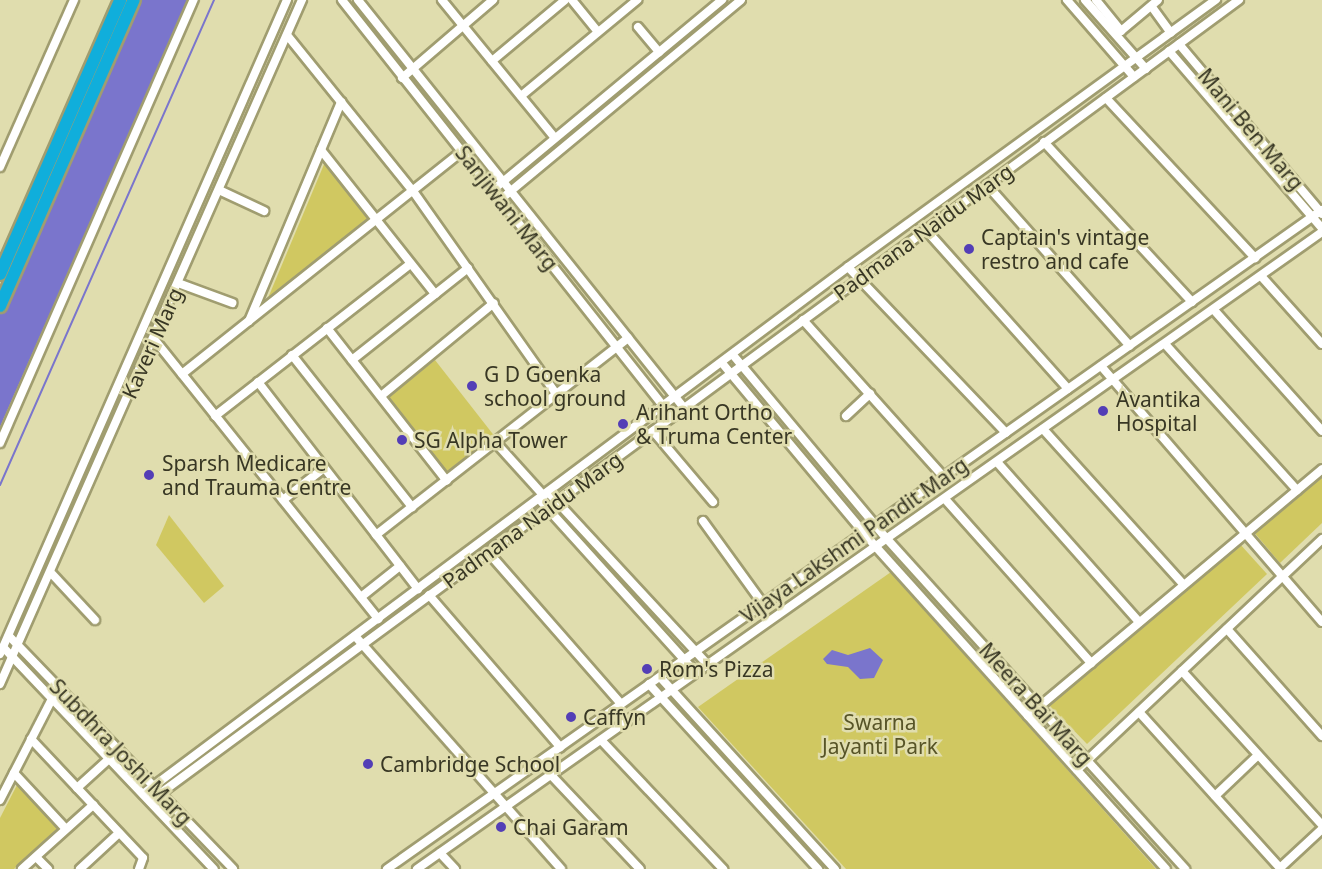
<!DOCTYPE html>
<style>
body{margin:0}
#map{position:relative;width:1322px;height:869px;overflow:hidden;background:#e0ddae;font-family:"Noto Sans",sans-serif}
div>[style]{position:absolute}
.green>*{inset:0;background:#d0c861;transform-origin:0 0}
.water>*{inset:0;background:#7a75cc}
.stream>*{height:2px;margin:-1px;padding:0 1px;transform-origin:1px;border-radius:1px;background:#7a75cc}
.roads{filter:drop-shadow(2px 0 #a09d70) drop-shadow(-2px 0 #a09d70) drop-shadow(0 2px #a09d70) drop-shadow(0 -2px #a09d70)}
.minor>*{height:8px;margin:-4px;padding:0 4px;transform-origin:4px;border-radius:4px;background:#fff}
.highway>*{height:12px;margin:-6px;padding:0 6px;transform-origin:6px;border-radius:6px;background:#10aedb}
.dots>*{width:16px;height:16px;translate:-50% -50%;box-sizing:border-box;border:3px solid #e0ddae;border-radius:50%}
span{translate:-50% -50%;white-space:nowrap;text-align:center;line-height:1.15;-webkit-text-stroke:5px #e0ddae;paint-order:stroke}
.street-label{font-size:21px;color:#383724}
.poi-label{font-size:21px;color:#383724}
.left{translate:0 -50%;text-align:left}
.park-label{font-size:21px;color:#575427}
</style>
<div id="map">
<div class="green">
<i style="clip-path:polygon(325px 162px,369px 220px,268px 298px)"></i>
<i style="left:435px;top:360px;width:98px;height:60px;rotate:52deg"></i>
<i style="clip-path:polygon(1322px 473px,1322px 523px,1280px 563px,1253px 531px)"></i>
<i style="clip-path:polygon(169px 515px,224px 586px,204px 603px,156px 545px)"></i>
<i style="clip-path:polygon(1239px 543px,1267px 574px,1087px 744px,1049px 705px)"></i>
<i style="clip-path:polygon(891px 572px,1156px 869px,846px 869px,698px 707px)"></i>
<i style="clip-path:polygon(17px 785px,58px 828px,14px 869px,0 869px,0 818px)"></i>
</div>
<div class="water">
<i style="clip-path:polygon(135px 0,188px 0,0 427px,0 307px)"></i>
<i style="clip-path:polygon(870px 648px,883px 660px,874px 678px,860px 679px,848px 667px,827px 664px,823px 659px,832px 650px,848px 655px)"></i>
</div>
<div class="stream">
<i style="left:0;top:485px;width:530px;rotate:-66.19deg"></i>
</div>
<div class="roads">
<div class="minor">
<i style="left:342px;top:0;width:532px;rotate:51.64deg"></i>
<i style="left:358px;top:0;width:522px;rotate:51.37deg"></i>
<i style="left:442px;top:0;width:178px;rotate:50.7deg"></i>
<i style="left:572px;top:0;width:41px;rotate:50.9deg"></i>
<i style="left:1067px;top:0;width:102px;rotate:49deg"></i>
<i style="left:1085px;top:0;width:92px;rotate:48.5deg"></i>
<i style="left:1096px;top:0;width:40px;rotate:51deg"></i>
<i style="left:1121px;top:31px;width:48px;rotate:-40deg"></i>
<i style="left:1152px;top:7px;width:32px;rotate:54deg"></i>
<i style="left:638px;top:27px;width:33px;rotate:50deg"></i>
<i style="left:287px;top:35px;width:201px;rotate:51.1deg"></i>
<i style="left:413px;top:191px;width:250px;rotate:54.8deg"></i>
<i style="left:1179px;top:44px;width:222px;rotate:49.9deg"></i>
<i style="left:1169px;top:51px;width:234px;rotate:49.2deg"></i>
<i style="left:492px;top:61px;width:95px;rotate:-39.9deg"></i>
<i style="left:402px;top:78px;width:120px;rotate:-40.6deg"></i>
<i style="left:521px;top:96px;width:151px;rotate:-39.6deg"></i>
<i style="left:1106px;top:98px;width:219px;rotate:47deg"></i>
<i style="left:1044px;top:142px;width:218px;rotate:47.2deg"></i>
<i style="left:321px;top:150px;width:184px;rotate:51.6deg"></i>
<i style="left:0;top:167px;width:183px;rotate:-66.1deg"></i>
<i style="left:987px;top:185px;width:215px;rotate:48.4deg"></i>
<i style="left:219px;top:190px;width:50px;rotate:25deg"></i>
<i style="left:493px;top:190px;width:298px;rotate:-39.7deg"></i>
<i style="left:500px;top:200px;width:313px;rotate:-39.7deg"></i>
<i style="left:926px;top:230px;width:213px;rotate:48.2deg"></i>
<i style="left:848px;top:267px;width:229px;rotate:46.4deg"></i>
<i style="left:1261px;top:276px;width:91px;rotate:48.1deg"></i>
<i style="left:178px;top:283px;width:58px;rotate:20.3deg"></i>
<i style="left:1214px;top:310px;width:162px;rotate:48.2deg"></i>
<i style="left:803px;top:320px;width:211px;rotate:48.1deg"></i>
<i style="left:249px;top:321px;width:238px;rotate:-67.2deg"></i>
<i style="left:327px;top:328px;width:194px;rotate:51.9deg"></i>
<i style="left:154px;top:339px;width:359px;rotate:51.3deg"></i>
<i style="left:1165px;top:344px;width:197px;rotate:47.9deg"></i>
<i style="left:292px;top:355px;width:194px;rotate:51.7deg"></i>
<i style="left:733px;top:355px;width:240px;rotate:50.1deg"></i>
<i style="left:887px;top:539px;width:445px;rotate:47.9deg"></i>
<i style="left:352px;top:360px;width:148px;rotate:-38.4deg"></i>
<i style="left:722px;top:363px;width:240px;rotate:50.1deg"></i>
<i style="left:876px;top:547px;width:433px;rotate:48deg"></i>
<i style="left:1101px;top:366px;width:338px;rotate:49.2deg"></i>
<i style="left:182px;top:374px;width:358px;rotate:-38.5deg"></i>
<i style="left:258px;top:382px;width:262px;rotate:52.3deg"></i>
<i style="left:381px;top:396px;width:146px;rotate:-39.5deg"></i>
<i style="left:215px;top:416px;width:247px;rotate:-37.9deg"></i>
<i style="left:846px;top:416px;width:33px;rotate:-43deg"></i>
<i style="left:1043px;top:429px;width:210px;rotate:47.9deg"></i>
<i style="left:653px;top:431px;width:93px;rotate:49.8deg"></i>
<i style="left:0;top:443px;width:484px;rotate:-66.4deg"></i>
<i style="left:497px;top:444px;width:70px;rotate:47.9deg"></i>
<i style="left:997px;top:462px;width:214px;rotate:48.4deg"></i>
<i style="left:548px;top:492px;width:236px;rotate:47.2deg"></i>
<i style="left:539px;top:499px;width:234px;rotate:47.9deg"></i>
<i style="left:945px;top:499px;width:220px;rotate:48.3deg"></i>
<i style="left:283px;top:500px;width:52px;rotate:-38deg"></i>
<i style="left:703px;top:521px;width:102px;rotate:54.1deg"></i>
<i style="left:376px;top:535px;width:320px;rotate:-38deg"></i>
<i style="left:488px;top:552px;width:202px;rotate:48.8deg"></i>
<i style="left:52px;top:574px;width:63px;rotate:46.9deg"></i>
<i style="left:429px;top:595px;width:201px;rotate:49.2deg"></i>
<i style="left:361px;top:597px;width:50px;rotate:-38.5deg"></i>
<i style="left:1227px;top:629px;width:143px;rotate:48.4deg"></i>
<i style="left:9px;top:636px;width:323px;rotate:46.1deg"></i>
<i style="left:355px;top:636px;width:311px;rotate:48.5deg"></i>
<i style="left:3px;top:647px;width:306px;rotate:46.5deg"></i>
<i style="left:0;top:654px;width:714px;rotate:-66.31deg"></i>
<i style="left:1182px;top:671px;width:208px;rotate:47.7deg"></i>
<i style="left:660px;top:677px;width:260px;rotate:47.7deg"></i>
<i style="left:0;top:684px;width:748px;rotate:-66.18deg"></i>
<i style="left:649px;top:684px;width:251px;rotate:47.6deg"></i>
<i style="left:1139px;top:712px;width:212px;rotate:47.9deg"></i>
<i style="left:1028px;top:716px;width:384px;rotate:-40deg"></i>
<i style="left:31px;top:739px;width:163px;rotate:46.7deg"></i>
<i style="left:143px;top:858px;width:12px;rotate:110deg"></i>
<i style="left:601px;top:740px;width:178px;rotate:46.6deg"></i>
<i style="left:1077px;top:770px;width:337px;rotate:-43.3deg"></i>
<i style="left:14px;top:773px;width:76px;rotate:47.1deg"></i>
<i style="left:551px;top:775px;width:129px;rotate:46.6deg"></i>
<i style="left:77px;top:788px;width:45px;rotate:-42.3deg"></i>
<i style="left:143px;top:794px;width:880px;rotate:-36.78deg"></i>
<i style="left:848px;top:267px;width:455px;rotate:-36deg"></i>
<i style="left:1215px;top:796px;width:59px;rotate:-43.6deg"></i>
<i style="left:0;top:800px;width:116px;rotate:-62.8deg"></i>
<i style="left:150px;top:801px;width:1352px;rotate:-36.34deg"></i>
<i style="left:440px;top:853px;width:22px;rotate:47deg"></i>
<i style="left:36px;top:857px;width:17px;rotate:45deg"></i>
<i style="left:1280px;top:868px;width:57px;rotate:-42.9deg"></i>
<i style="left:22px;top:869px;width:96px;rotate:-42deg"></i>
<i style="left:80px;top:869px;width:53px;rotate:-42.7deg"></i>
<i style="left:387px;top:869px;width:1144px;rotate:-35.18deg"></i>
<i style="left:417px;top:869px;width:1107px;rotate:-35.14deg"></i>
</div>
<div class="highway">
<i style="left:0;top:274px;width:299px;rotate:-66.3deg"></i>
<i style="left:0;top:306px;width:334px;rotate:-66.4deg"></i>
</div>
</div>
<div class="dots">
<i style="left:969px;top:249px;background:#533eb6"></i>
<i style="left:472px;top:386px;background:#533eb6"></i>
<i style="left:1103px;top:411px;background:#533eb6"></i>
<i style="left:623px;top:424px;background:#533eb6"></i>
<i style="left:402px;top:440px;background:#533eb6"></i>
<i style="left:149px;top:475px;background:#533eb6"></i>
<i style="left:647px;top:669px;background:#533eb6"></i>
<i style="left:571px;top:717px;background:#533eb6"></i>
<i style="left:368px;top:764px;background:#533eb6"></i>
<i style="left:501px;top:827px;background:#533eb6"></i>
</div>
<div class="street-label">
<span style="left:1251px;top:129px;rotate:50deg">Mani Ben Marg</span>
<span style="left:507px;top:208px;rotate:52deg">Sanjiwani Marg</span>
<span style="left:923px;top:232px;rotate:-36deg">Padmana Naidu Marg</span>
<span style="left:152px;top:343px;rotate:-66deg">Kaveri Marg</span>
<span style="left:532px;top:520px;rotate:-36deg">Padmana Naidu Marg</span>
<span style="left:854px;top:540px;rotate:-35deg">Vijaya Lakshmi Pandit Marg</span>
<span style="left:1036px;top:704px;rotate:48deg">Meera Bai Marg</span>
<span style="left:121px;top:752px;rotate:46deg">Subdhra Joshi Marg</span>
</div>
<div class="poi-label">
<span class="left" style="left:981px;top:249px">Captain's vintage<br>restro and cafe</span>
<span class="left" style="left:484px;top:386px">G D Goenka<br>school ground</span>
<span class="left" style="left:1116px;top:411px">Avantika<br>Hospital</span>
<span class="left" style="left:636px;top:424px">Arihant Ortho<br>&amp; Truma Center</span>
<span class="left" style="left:414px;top:440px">SG Alpha Tower</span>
<span class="left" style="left:162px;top:475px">Sparsh Medicare<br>and Trauma Centre</span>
<span class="left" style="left:659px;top:669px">Rom's Pizza</span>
<span class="left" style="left:583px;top:717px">Caffyn</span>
<span class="left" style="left:380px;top:764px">Cambridge School</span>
<span class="left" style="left:513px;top:827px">Chai Garam</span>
</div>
<div class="park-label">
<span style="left:880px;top:734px">Swarna<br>Jayanti Park</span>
</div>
</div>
